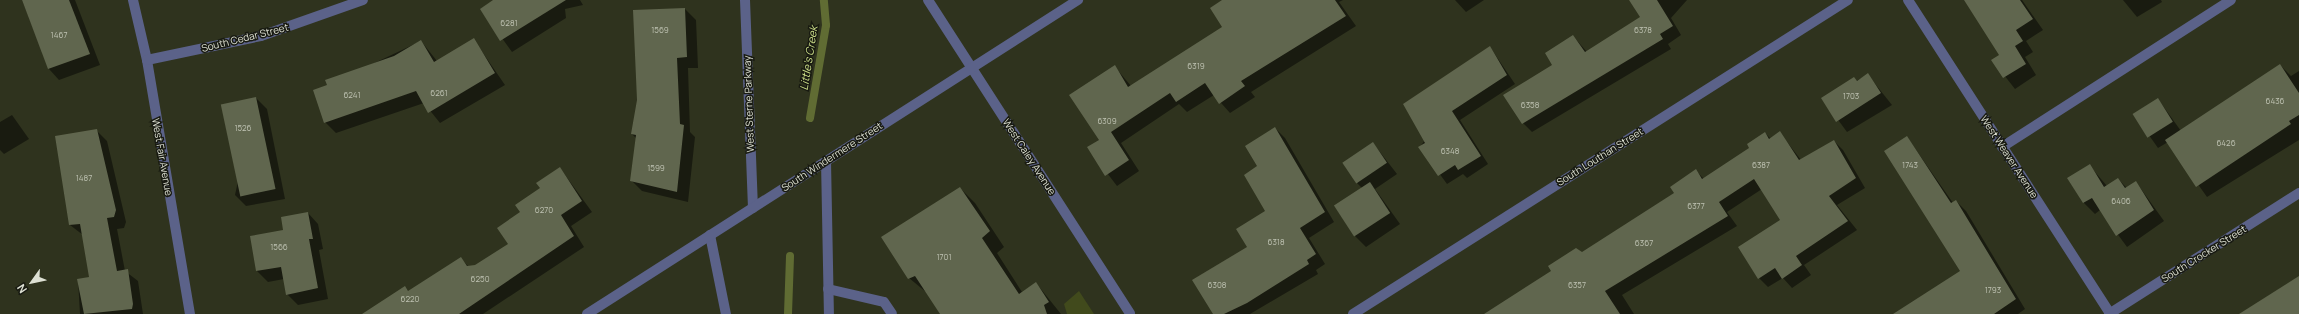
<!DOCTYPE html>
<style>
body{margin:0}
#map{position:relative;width:2299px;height:314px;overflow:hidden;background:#2f331e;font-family:Manrope,sans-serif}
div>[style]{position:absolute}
.green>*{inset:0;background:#414a1c}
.shadow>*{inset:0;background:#0007}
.stream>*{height:8px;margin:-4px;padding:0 4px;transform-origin:4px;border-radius:4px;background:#606c33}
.building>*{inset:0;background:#60664e;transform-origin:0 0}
.minor>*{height:10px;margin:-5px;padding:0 5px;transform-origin:5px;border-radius:5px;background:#5b6289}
span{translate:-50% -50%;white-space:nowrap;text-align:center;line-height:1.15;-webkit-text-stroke:3px #181a11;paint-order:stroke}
.number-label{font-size:8px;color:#bec2b2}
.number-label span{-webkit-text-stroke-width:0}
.street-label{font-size:10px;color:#dde0d3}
.water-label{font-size:11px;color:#cbde88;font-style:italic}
.north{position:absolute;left:12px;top:262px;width:40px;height:40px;-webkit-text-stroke:3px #181a11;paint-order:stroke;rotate:237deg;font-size:11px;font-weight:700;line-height:16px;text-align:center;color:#dde0d3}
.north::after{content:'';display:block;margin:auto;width:14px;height:18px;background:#dde0d3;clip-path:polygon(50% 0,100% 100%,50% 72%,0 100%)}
</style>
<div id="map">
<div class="green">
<i style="clip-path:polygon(1079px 291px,1094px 314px,1067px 314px,1064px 304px)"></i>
</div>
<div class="shadow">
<i style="clip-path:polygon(22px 0,75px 0,100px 65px,59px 80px,49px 69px)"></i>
<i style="clip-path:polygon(495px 0,580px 0,583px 5px,565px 9px,566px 18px,512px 52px,481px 9px)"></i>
<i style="clip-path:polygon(1223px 0,1343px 0,1339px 2px,1356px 26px,1251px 92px,1255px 97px,1230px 113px,1214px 95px,1187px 112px,1179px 104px,1121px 143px,1139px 171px,1117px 186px,1088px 148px,1100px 140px,1115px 67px,1131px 86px,1224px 27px)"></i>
<i style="clip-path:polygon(1455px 0,1484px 0,1466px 12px)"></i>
<i style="clip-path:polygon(1644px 0,1687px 0,1671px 18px,1681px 35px,1668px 44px,1671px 49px,1532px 132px,1523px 123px,1573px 36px,1587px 52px,1641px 17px)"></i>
<i style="clip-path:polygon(1978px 0,2022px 0,2043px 30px,2026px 41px,2033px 52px,2025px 57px,2036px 75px,2015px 89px,1993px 61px,2001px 55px)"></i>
<i style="clip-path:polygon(2123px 0,2161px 0,2162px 2px,2137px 17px)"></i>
<i style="clip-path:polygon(685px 9px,696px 20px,698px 68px,688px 68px,690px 132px,695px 137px,688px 202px,642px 191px,631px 180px,637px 139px,632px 134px)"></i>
<i style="clip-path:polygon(474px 40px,505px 85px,440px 123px,424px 103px,336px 133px,325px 122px,328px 85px,421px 41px,437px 61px)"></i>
<i style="clip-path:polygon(1490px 47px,1515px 84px,1460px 120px,1488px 164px,1467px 178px,1463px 174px,1447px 184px,1420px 147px)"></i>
<i style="clip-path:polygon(2280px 65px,2291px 76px,2299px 71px,2299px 140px,2207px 197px,2168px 142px,2158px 148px,2134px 114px,2158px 99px,2181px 131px)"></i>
<i style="clip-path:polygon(1868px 75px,1892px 105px,1847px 132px,1822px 98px)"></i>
<i style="clip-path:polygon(256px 98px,267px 109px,285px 199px,246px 206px,235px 195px)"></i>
<i style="clip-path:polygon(12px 115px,29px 139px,4px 154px,0 150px,0 122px)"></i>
<i style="clip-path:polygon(1275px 128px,1285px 138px,1334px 222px,1309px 238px,1325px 264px,1316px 270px,1318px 274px,1250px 314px,1218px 314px,1267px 211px,1259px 167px)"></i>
<i style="clip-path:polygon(96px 130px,107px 141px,126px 222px,124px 228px,117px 229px,125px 271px,138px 281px,143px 314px,80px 314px,78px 280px,90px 277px,83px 235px,70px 225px,56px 137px)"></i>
<i style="clip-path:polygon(1765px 133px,1771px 139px,1780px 133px,1801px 160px,1834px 141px,1843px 150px,1865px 188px,1837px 205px,1857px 230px,1804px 265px,1811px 275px,1792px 288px,1783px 278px,1768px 287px,1759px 278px,1782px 220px,1762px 189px,1727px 212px,1737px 226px,1622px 295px,1634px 314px,1595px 314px,1582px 253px,1675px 193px,1696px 171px,1704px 179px,1751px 148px)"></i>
<i style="clip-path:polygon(1907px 137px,1953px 203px,1956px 201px,1966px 211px,2025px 309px,2018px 314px,1895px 314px,1961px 272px)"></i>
<i style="clip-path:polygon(1373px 143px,1397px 174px,1375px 189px,1400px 224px,1366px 247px,1355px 236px,1362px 188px,1357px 183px)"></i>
<i style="clip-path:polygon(2089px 165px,2107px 186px,2118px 179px,2127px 188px,2136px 182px,2164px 221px,2127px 247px,2100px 210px,2095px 214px,2084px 203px,2068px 179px)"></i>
<i style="clip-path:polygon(560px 168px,592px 212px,571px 226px,584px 247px,483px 314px,385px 314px,405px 288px,409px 292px,461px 259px,469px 267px,475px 266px,510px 244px,521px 213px)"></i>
<i style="clip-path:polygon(960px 188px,975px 203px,1004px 247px,997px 253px,1022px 292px,1036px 283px,1061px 314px,941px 314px,926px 292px,909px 278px)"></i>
<i style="clip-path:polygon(308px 213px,318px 224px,323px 249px,319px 250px,328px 299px,298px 305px,287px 294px,284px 279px,268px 282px,257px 271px,251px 237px,284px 231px)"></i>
</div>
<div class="stream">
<i style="left:810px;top:118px;width:94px;rotate:-80.2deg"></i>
<i style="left:826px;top:25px;width:25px;rotate:-95deg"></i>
<i style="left:788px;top:314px;width:58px;rotate:-88deg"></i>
</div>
<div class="building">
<i style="clip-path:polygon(22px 0,69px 0,90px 54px,48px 69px)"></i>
<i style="clip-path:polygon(493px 0,566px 0,500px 41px,480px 9px)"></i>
<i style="clip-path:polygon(1222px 0,1335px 0,1346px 16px,1241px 81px,1245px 86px,1219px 104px,1205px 83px,1176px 102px,1170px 93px,1111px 132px,1129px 160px,1105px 176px,1087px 147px,1099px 140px,1069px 95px,1115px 65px,1128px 87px,1222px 27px,1210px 8px)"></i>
<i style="clip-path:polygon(1629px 0,1657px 0,1673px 26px,1660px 34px,1663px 39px,1522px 124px,1503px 95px,1552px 65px,1545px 53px,1573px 35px,1585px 52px,1640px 17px)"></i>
<i style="clip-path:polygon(1964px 0,2020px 0,2033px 19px,2016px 30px,2023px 41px,2015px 46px,2026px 64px,2003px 78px,1991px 60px,1999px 55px)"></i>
<i style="clip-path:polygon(685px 8px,687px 57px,677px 58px,680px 124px,684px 125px,677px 192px,630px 181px,636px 135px,631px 134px,637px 100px,633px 10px)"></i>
<i style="clip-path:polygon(474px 38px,495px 73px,428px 113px,416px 91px,324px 123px,313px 90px,327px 85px,325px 80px,394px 56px,421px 40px,434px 62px)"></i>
<i style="clip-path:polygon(1490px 46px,1507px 75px,1452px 111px,1481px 156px,1458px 170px,1455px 165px,1438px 176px,1418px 147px,1425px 143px,1403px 104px)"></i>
<i style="clip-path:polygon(2280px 64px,2299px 93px,2299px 115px,2289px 121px,2291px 124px,2196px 187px,2165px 140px)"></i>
<i style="clip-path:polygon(1868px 73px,1881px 93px,1836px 122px,1821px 98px,1854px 77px,1857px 81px)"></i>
<i style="left:256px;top:97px;width:94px;height:36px;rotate:78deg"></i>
<i style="left:2158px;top:98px;width:28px;height:30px;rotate:58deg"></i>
<i style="clip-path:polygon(1275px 127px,1325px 212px,1300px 228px,1316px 254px,1307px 260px,1309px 264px,1247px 303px,1224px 314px,1213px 314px,1192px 280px,1247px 247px,1236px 229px,1265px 211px,1244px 175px,1257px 166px,1245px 146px)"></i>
<i style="clip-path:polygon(97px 129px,116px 210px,114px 217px,107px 218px,117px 271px,128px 269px,133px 304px,132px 309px,84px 314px,77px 279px,89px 277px,80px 224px,69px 225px,55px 136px)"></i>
<i style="clip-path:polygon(1780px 131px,1799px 160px,1834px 140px,1856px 178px,1829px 196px,1848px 221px,1796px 256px,1802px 265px,1782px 279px,1775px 268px,1758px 279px,1738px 247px,1780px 220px,1754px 179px,1719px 202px,1728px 216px,1605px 291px,1620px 314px,1484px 314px,1551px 271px,1548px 266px,1576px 248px,1582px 252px,1674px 193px,1670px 187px,1696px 169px,1702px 179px,1749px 148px,1747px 144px,1765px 132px,1769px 139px)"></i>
<i style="clip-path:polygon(1907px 136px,1951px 203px,1956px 200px,2016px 299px,1994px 314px,1893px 314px,1960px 271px,1884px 151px)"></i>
<i style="left:1373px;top:142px;width:25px;height:37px;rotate:56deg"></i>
<i style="clip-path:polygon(2090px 164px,2104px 187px,2118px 178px,2125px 188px,2136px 181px,2154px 210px,2116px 236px,2092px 198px,2083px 203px,2067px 178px)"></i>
<i style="clip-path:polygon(560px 167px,582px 201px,561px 215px,574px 236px,459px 314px,362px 314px,405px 286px,408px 291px,461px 257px,467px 266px,475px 265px,508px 244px,497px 228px,520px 212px,515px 205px,540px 188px,536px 183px)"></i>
<i style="left:1370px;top:182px;width:37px;height:43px;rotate:57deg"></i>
<i style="clip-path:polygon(960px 187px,990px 231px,982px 238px,1019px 294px,1036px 282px,1049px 302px,1044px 305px,1047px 314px,940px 314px,915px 276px,908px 279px,881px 237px)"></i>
<i style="clip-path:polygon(308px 212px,313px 239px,309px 239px,318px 288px,286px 295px,281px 267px,256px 271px,250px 236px,283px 230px,281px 217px)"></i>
<i style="clip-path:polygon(2299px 276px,2299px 314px,2239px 314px)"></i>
</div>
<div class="minor">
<i style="left:133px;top:0;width:62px;rotate:76.9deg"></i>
<i style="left:147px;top:60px;width:258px;rotate:80.4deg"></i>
<i style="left:745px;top:0;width:208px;rotate:87.8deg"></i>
<i style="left:928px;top:0;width:373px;rotate:57.2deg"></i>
<i style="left:1908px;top:0;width:373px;rotate:57.2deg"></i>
<i style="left:147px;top:60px;width:116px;rotate:-11.9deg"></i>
<i style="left:261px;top:36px;width:108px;rotate:-19.4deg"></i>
<i style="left:2002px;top:147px;width:272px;rotate:-32.7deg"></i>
<i style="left:826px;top:161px;width:153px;rotate:88.9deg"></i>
<i style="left:710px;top:235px;width:81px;rotate:78.6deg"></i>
<i style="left:828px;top:289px;width:57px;rotate:13.1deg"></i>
<i style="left:884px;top:302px;width:14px;rotate:56deg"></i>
<i style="left:587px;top:314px;width:583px;rotate:-32.6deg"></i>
<i style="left:1353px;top:314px;width:586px;rotate:-32.39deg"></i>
<i style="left:2109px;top:314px;width:225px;rotate:-32.5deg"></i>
</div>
<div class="number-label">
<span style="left:509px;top:23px">6281</span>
<span style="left:660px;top:30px">1569</span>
<span style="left:1643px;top:30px">6378</span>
<span style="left:59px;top:35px">1467</span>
<span style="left:1196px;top:66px">6319</span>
<span style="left:439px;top:93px">6261</span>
<span style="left:352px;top:95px">6241</span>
<span style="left:1851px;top:96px">1703</span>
<span style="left:2275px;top:101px">6436</span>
<span style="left:1530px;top:105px">6358</span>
<span style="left:1107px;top:121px">6309</span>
<span style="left:243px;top:128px">1526</span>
<span style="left:2226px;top:143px">6426</span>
<span style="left:1450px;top:151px">6348</span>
<span style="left:1761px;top:165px">6387</span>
<span style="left:1910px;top:165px">1743</span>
<span style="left:656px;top:168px">1599</span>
<span style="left:84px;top:178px">1487</span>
<span style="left:2121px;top:201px">6406</span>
<span style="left:1696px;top:206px">6377</span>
<span style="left:544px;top:210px">6270</span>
<span style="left:1276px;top:242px">6318</span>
<span style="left:1644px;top:243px">6367</span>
<span style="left:279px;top:247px">1566</span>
<span style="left:944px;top:257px">1701</span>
<span style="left:480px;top:279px">6250</span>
<span style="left:1217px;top:285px">6308</span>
<span style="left:1577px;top:285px">6357</span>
<span style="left:1993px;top:290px">1793</span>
<span style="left:410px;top:299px">6220</span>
</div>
<div class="street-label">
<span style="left:245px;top:38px;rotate:-14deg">South Cedar Street</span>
<span style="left:749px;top:104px;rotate:-92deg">West Sterne Parkway</span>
<span style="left:162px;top:157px;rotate:80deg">West Fair Avenue</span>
<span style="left:832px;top:157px;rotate:-33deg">South Windermere Street</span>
<span style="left:1029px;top:157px;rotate:57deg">West Caley Avenue</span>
<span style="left:1600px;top:157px;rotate:-32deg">South Louthan Street</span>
<span style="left:2009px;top:157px;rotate:57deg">West Weaver Avenue</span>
<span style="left:2204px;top:254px;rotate:-32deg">South Crocker Street</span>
</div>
<div class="water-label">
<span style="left:809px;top:58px;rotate:-81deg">Little's Creek</span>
</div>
<div class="north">N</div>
</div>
